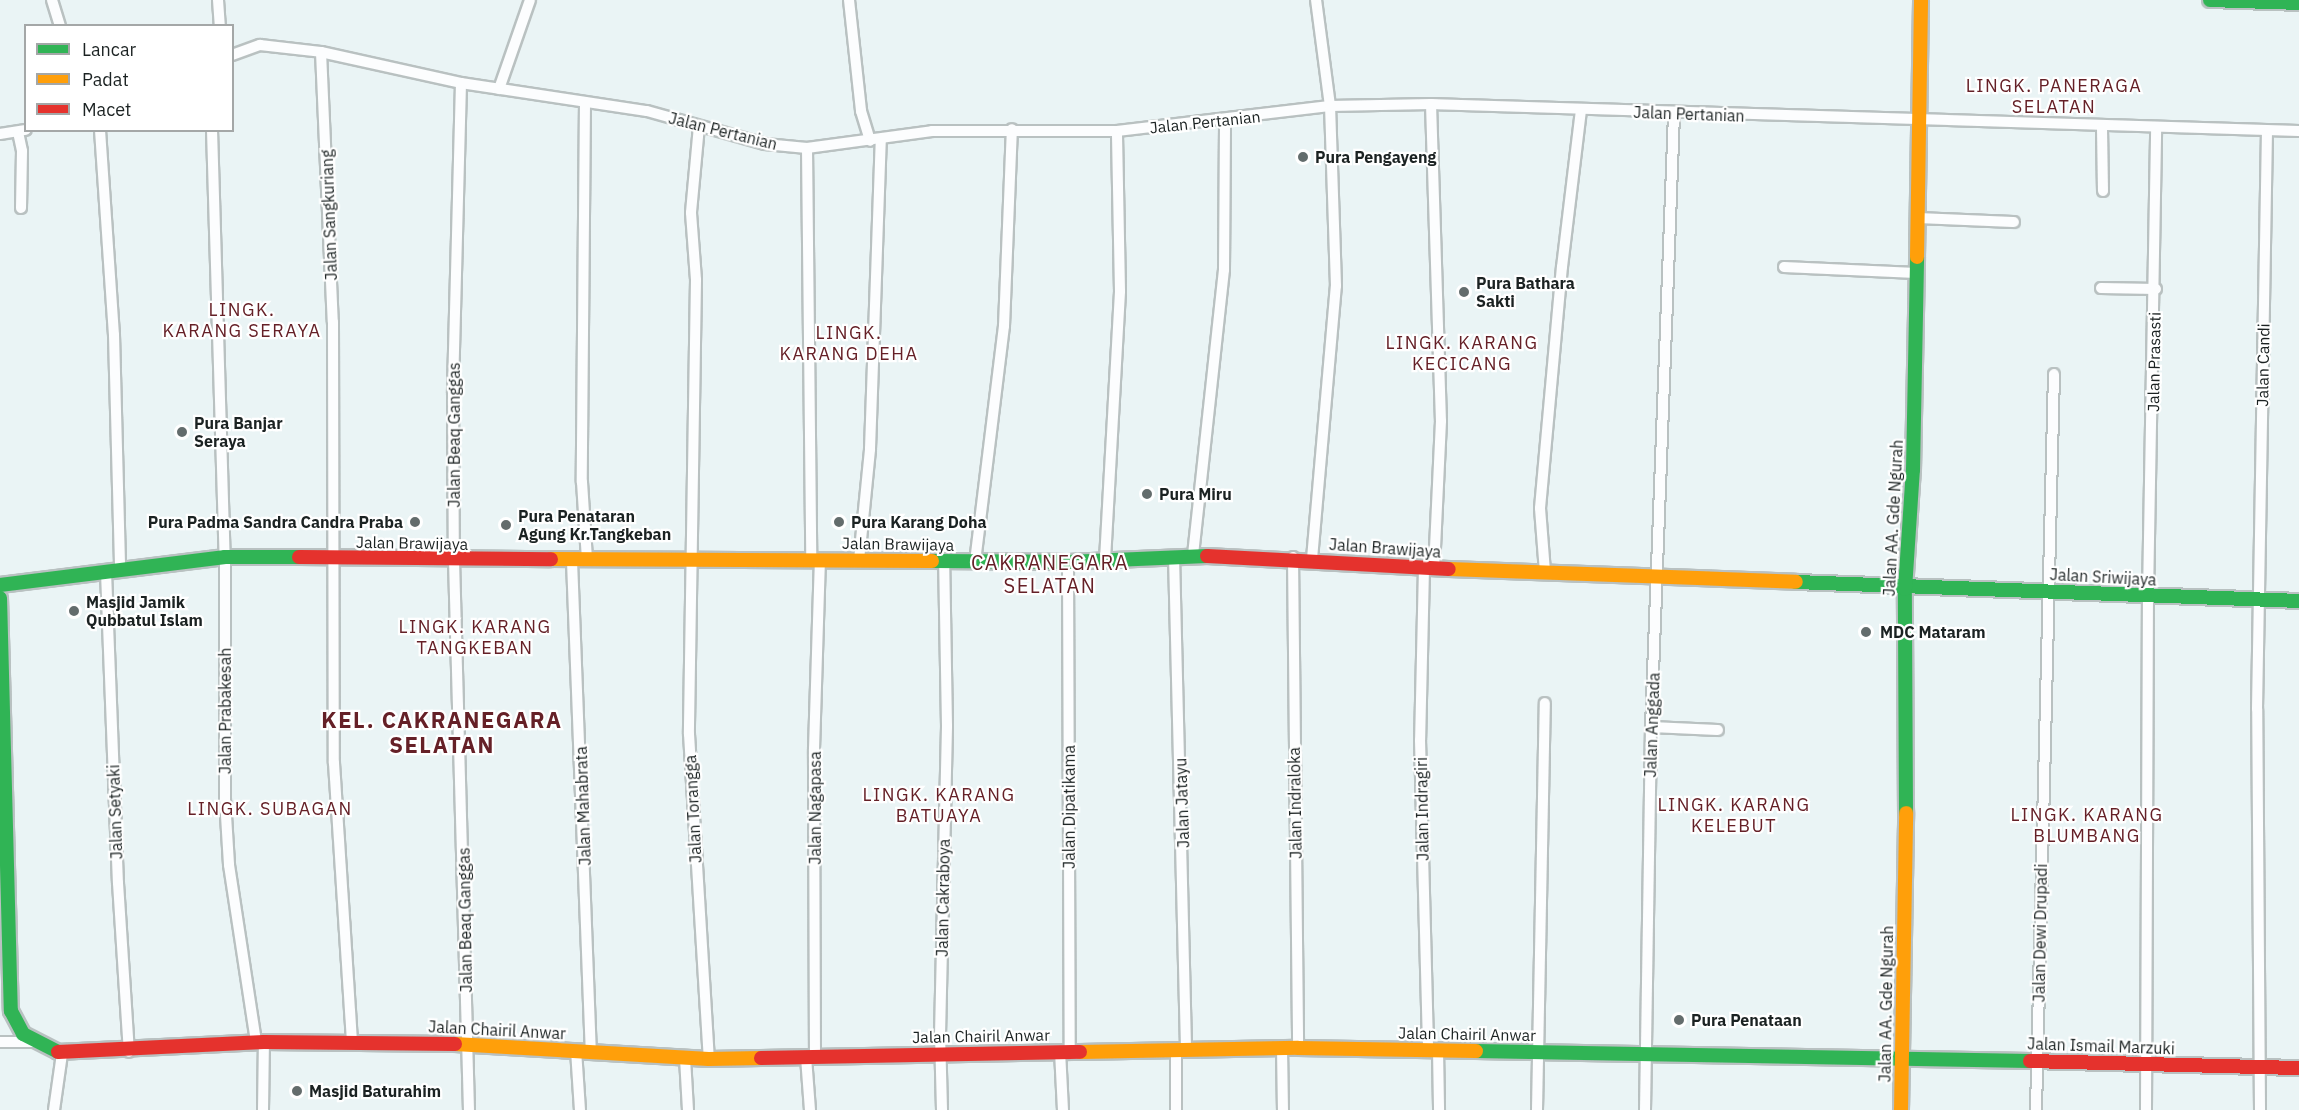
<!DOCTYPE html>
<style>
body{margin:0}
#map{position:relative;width:2299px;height:1110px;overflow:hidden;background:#eaf4f5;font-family:"IBM Plex Sans",sans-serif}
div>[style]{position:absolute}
.roads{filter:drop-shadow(2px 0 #b9c1c1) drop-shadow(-2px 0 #b9c1c1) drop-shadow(0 2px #b9c1c1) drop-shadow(0 -2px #b9c1c1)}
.street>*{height:10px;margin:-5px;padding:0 5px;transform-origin:5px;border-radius:5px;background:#fcfdfe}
.fast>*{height:14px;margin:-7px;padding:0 7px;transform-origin:7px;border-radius:7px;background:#30b455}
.slow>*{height:14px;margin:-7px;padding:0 7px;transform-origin:7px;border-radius:7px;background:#ff9f0a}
.jam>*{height:14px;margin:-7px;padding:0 7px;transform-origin:7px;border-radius:7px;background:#e5322d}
.dots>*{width:16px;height:16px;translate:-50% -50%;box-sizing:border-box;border:3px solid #fff;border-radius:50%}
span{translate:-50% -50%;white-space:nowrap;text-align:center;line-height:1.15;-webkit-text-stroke:4.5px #fff;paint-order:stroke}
.street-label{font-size:16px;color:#1b2222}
.poi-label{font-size:16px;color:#1b2222;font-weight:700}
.left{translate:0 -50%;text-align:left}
.right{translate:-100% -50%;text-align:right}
.neighbourhood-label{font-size:18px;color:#652027;letter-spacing:1.5px}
.quarter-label{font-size:20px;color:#652027;letter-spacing:1.5px}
.district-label{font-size:22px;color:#652027;font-weight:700;letter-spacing:1.5px}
.legend{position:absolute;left:24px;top:24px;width:210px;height:108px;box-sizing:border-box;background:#fff;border:2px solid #a4a7a7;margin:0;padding:8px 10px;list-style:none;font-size:18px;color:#1b2222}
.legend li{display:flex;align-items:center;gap:12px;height:30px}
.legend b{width:30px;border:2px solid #a4a7a7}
</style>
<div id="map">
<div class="roads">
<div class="street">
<i style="left:52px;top:0;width:27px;rotate:73deg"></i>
<i style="left:218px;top:0;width:26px;rotate:86deg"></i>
<i style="left:849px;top:0;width:112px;rotate:83.8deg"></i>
<i style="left:861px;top:111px;width:31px;rotate:73deg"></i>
<i style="left:321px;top:52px;width:270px;rotate:87.5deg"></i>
<i style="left:333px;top:322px;width:441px;rotate:89.9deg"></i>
<i style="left:334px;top:763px;width:280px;rotate:86.3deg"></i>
<i style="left:232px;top:55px;width:30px;rotate:-20deg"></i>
<i style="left:260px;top:45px;width:61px;rotate:6.5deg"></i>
<i style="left:321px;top:52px;width:143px;rotate:12.5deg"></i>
<i style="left:461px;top:83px;width:188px;rotate:8.6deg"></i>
<i style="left:647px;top:111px;width:123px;rotate:15.6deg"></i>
<i style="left:765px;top:144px;width:42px;rotate:5.4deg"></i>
<i style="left:807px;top:148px;width:126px;rotate:-7.7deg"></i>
<i style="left:932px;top:131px;width:185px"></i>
<i style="left:1117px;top:131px;width:214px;rotate:-6.7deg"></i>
<i style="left:1330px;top:106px;width:101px;rotate:-1.1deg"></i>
<i style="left:1431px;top:104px;width:868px;rotate:1.78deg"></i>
<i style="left:461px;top:83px;width:310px;rotate:91.5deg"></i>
<i style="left:453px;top:393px;width:167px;rotate:89.7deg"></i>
<i style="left:454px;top:560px;width:550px;rotate:88.44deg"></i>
<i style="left:499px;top:89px;width:94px;rotate:-70.8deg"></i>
<i style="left:585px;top:102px;width:380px;rotate:90.5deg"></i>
<i style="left:582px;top:482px;width:78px;rotate:86.3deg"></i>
<i style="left:1431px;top:104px;width:317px;rotate:88.2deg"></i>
<i style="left:1441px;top:421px;width:147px;rotate:92.7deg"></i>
<i style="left:699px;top:126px;width:87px;rotate:95.3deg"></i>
<i style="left:691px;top:213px;width:67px;rotate:85.7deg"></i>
<i style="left:696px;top:280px;width:454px;rotate:90.9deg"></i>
<i style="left:689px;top:734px;width:326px;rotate:86.5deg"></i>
<i style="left:2102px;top:128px;width:63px;rotate:89.1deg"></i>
<i style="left:100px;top:130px;width:205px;rotate:86.1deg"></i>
<i style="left:114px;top:335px;width:236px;rotate:88.5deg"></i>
<i style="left:212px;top:130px;width:427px;rotate:88.3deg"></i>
<i style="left:225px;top:557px;width:242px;rotate:90deg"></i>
<i style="left:225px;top:799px;width:66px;rotate:86.5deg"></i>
<i style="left:229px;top:865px;width:179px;rotate:81.3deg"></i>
<i style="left:18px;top:132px;width:19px;rotate:78deg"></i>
<i style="left:22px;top:151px;width:57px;rotate:91deg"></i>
<i style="left:0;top:134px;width:26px;rotate:-9deg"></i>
<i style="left:807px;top:148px;width:411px;rotate:89.4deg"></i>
<i style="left:1917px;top:218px;width:97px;rotate:2.4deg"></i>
<i style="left:1784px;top:267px;width:132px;rotate:2.6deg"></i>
<i style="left:2101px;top:288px;width:55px;rotate:1deg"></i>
<i style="left:1193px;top:555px;width:287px;rotate:-83.8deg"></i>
<i style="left:1224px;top:270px;width:150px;rotate:-89.6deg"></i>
<i style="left:1174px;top:556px;width:493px;rotate:88.6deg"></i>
<i style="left:1293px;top:557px;width:491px;rotate:89.4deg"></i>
<i style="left:1312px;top:559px;width:274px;rotate:-85deg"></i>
<i style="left:1336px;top:286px;width:180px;rotate:-91.9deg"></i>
<i style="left:1330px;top:106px;width:107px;rotate:-97.5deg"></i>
<i style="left:859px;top:560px;width:112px;rotate:-84.3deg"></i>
<i style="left:870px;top:449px;width:310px;rotate:-88deg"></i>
<i style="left:1105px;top:560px;width:269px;rotate:-86.8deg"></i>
<i style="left:1120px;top:291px;width:160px;rotate:-91.1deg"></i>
<i style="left:572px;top:561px;width:490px;rotate:87.8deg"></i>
<i style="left:975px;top:562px;width:238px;rotate:-83deg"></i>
<i style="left:1004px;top:326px;width:197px;rotate:-87.7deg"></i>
<i style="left:1068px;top:562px;width:489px;rotate:89.8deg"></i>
<i style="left:1424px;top:568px;width:172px;rotate:91.3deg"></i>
<i style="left:1420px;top:740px;width:310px;rotate:88.5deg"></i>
<i style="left:106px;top:572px;width:311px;rotate:87.8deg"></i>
<i style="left:118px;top:883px;width:169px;rotate:86.3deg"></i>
<i style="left:1545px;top:572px;width:64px;rotate:-94.5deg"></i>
<i style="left:1540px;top:508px;width:242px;rotate:-84.8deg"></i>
<i style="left:1562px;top:267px;width:157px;rotate:-83.1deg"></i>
<i style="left:1651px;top:727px;width:67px;rotate:2.6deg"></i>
<i style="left:0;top:1042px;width:34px"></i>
<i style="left:1282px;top:1048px;width:62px;rotate:89.1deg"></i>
<i style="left:576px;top:1050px;width:60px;rotate:86.2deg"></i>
<i style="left:1176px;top:1050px;width:60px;rotate:90deg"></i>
<i style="left:1438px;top:1050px;width:60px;rotate:89deg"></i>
<i style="left:1060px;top:1051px;width:59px;rotate:87.1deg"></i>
<i style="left:815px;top:1056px;width:307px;rotate:-90.2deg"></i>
<i style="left:814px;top:749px;width:190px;rotate:-88.2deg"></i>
<i style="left:806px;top:1057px;width:53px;rotate:85.7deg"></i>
<i style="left:685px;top:1058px;width:52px;rotate:86.7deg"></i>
<i style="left:54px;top:1110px;width:57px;rotate:-81.9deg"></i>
<i style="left:263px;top:1110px;width:68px;rotate:-89.2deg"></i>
<i style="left:942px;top:1110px;width:75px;rotate:-91.5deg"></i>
<i style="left:940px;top:1035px;width:309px;rotate:-88.7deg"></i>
<i style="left:947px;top:726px;width:164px;rotate:-91deg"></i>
<i style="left:1537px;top:1110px;width:407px;rotate:-88.9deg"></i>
<i style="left:1645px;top:1110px;width:383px;rotate:-89.1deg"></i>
<i style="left:1651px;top:727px;width:613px;rotate:-87.85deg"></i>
<i style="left:2036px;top:1110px;width:736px;rotate:-88.6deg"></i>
<i style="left:2146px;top:1110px;width:514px;rotate:-89.78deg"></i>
<i style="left:2148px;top:596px;width:468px;rotate:-89deg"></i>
<i style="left:2260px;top:1110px;width:401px;rotate:-90.4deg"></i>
<i style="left:2257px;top:709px;width:578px;rotate:-89.01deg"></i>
</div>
<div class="fast">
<i style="left:2210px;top:0;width:89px;rotate:1.9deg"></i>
<i style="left:932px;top:561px;width:136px;rotate:0.4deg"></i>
<i style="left:1068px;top:562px;width:139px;rotate:-2.5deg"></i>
<i style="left:1796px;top:582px;width:503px;rotate:2.16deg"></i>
<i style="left:0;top:585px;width:227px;rotate:-7.1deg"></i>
<i style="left:225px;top:557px;width:74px"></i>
<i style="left:0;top:598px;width:413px;rotate:88.5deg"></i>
<i style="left:11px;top:1011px;width:26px;rotate:62deg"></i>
<i style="left:23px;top:1034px;width:39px;rotate:27deg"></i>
<i style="left:1906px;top:813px;width:224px;rotate:-90.3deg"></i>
<i style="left:1905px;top:589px;width:119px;rotate:-86.2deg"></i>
<i style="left:1913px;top:470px;width:213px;rotate:-88.9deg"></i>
<i style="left:1476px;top:1051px;width:554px;rotate:1.03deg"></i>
</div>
<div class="slow">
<i style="left:1917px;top:257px;width:257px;rotate:-89.1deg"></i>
<i style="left:551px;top:559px;width:381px;rotate:0.3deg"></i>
<i style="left:1449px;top:569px;width:347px;rotate:2.1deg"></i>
<i style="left:455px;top:1044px;width:254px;rotate:3.4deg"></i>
<i style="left:709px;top:1059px;width:52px;rotate:-1.1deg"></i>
<i style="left:1080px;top:1052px;width:218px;rotate:-1.1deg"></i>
<i style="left:1298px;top:1048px;width:178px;rotate:1deg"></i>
<i style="left:1901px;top:1110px;width:297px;rotate:-89deg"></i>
</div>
<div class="jam">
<i style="left:1207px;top:556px;width:242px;rotate:3.1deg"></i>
<i style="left:299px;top:557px;width:252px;rotate:0.5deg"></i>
<i style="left:58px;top:1052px;width:206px;rotate:-2.8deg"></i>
<i style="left:264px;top:1042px;width:191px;rotate:0.6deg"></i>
<i style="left:761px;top:1058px;width:319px;rotate:-1.1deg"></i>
<i style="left:2030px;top:1061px;width:269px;rotate:1.5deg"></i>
</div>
</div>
<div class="dots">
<i style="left:1303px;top:157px;background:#636c6c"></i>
<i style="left:1464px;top:292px;background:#636c6c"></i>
<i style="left:182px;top:432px;background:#636c6c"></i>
<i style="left:1147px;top:494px;background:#636c6c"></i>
<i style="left:415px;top:522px;background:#636c6c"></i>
<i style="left:839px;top:522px;background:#636c6c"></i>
<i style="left:506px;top:525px;background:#636c6c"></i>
<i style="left:74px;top:611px;background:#636c6c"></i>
<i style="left:1866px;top:632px;background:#636c6c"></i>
<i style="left:1679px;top:1020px;background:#636c6c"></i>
<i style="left:297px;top:1091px;background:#636c6c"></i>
</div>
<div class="street-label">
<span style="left:1689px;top:114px;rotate:2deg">Jalan Pertanian</span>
<span style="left:1205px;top:122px;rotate:-6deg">Jalan Pertanian</span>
<span style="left:723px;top:131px;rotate:14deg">Jalan Pertanian</span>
<span style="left:329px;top:215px;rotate:-92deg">Jalan Sangkuriang</span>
<span style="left:2154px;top:362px;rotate:-89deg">Jalan Prasasti</span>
<span style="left:2263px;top:365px;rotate:-89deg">Jalan Candi</span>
<span style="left:454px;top:435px;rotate:-90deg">Jalan Beaq Ganggas</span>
<span style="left:1893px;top:518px;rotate:-87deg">Jalan AA. Gde Ngurah</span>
<span style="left:412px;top:543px;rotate:1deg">Jalan Brawijaya</span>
<span style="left:898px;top:544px;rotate:1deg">Jalan Brawijaya</span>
<span style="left:1385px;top:548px;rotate:4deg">Jalan Brawijaya</span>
<span style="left:2103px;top:577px;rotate:3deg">Jalan Sriwijaya</span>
<span style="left:225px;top:711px;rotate:-90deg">Jalan Prabakesah</span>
<span style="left:1652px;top:725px;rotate:-88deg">Jalan Anggada</span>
<span style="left:1182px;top:803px;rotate:-92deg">Jalan Jatayu</span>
<span style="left:1295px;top:803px;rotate:-91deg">Jalan Indraloka</span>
<span style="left:583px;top:806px;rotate:-92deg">Jalan Mahabrata</span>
<span style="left:1069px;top:807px;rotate:-90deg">Jalan Dipatikama</span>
<span style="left:815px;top:808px;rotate:-90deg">Jalan Nagapasa</span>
<span style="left:693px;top:809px;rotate:-93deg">Jalan Torangga</span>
<span style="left:1422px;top:809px;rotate:-91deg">Jalan Indragiri</span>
<span style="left:115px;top:812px;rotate:-92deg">Jalan Setyaki</span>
<span style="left:943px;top:898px;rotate:-89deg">Jalan Cakraboya</span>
<span style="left:465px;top:920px;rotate:-91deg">Jalan Beaq Ganggas</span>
<span style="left:2040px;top:933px;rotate:-89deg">Jalan Dewi Drupadi</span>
<span style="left:1886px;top:1004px;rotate:-89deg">Jalan AA. Gde Ngurah</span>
<span style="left:497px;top:1030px;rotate:3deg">Jalan Chairil Anwar</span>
<span style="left:1467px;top:1034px;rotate:1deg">Jalan Chairil Anwar</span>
<span style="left:981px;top:1036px;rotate:-1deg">Jalan Chairil Anwar</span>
<span style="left:2101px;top:1046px;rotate:2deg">Jalan Ismail Marzuki</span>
</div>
<div class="poi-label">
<span class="left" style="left:1315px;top:157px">Pura Pengayeng</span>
<span class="left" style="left:1476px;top:292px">Pura Bathara<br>Sakti</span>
<span class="left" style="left:194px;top:432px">Pura Banjar<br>Seraya</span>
<span class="left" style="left:1159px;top:494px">Pura Miru</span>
<span class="left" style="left:518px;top:525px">Pura Penataran<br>Agung Kr.Tangkeban</span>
<span class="right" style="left:403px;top:522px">Pura Padma Sandra Candra Praba</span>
<span class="left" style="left:851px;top:522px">Pura Karang Doha</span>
<span class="left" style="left:86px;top:611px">Masjid Jamik<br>Qubbatul Islam</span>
<span class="left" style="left:1880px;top:632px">MDC Mataram</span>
<span class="left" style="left:1691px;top:1020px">Pura Penataan</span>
<span class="left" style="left:309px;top:1091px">Masjid Baturahim</span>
</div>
<div class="neighbourhood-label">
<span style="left:2054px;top:97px">LINGK. PANERAGA<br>SELATAN</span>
<span style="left:242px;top:321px">LINGK.<br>KARANG SERAYA</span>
<span style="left:849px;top:344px">LINGK.<br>KARANG DEHA</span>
<span style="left:1462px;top:354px">LINGK. KARANG<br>KECICANG</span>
<span style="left:475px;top:638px">LINGK. KARANG<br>TANGKEBAN</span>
<span style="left:939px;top:806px">LINGK. KARANG<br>BATUAYA</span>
<span style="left:1734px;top:816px">LINGK. KARANG<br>KELEBUT</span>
<span style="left:270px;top:809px">LINGK. SUBAGAN</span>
<span style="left:2087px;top:826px">LINGK. KARANG<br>BLUMBANG</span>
</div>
<div class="quarter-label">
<span style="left:1050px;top:574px">CAKRANEGARA<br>SELATAN</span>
</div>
<div class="district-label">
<span style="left:442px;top:732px">KEL. CAKRANEGARA<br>SELATAN</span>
</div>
<ul class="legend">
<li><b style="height:8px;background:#30b455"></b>Lancar</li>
<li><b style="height:8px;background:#ff9f0a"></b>Padat</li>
<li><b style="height:8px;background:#e5322d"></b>Macet</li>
</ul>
</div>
